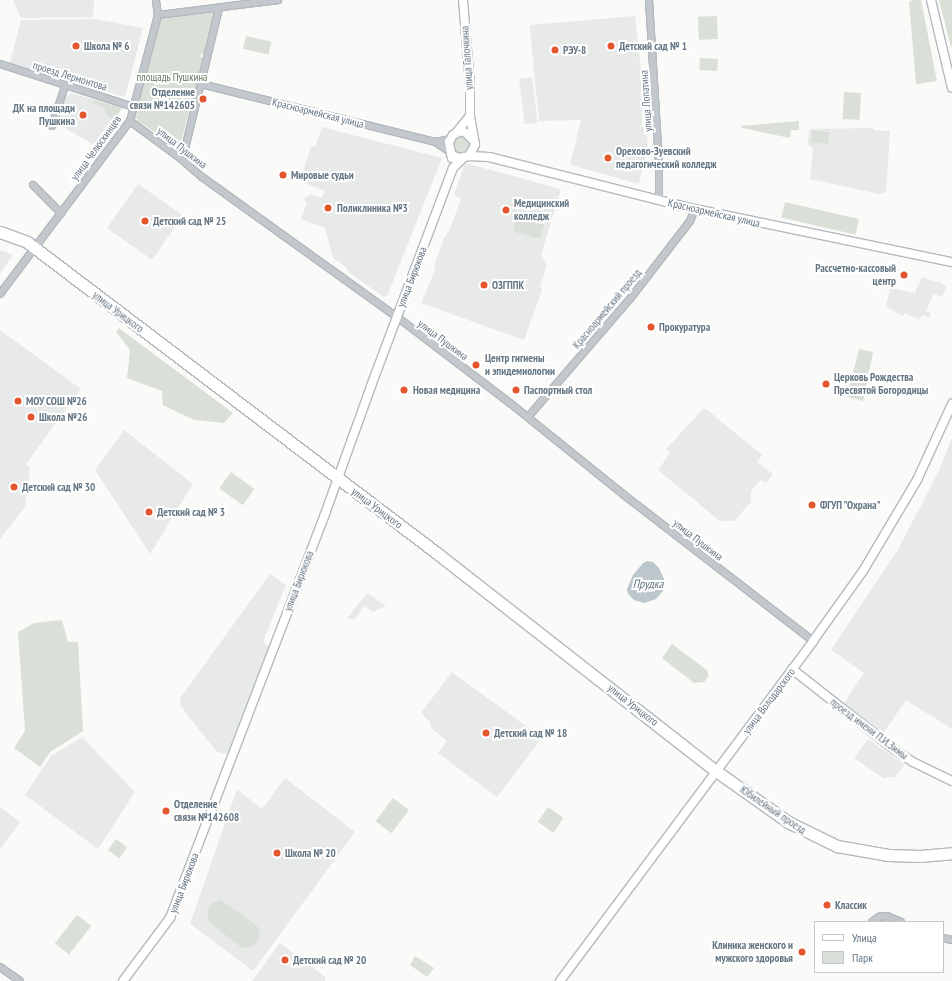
<!DOCTYPE html>
<meta charset="utf-8">
<style>
body{margin:0}
#map{position:relative;width:952px;height:981px;overflow:hidden;background:#fafaf8;font-family:"PT Sans Narrow",sans-serif}
div>[style]{position:absolute}
.built>*{inset:0;background:#e8e9e9;transform-origin:0 0}
.green>*{inset:0;background:#dadfd7;transform-origin:0 0}
.round{border-radius:50%}
.water>*{inset:0;background:#bbc7cb}
.roads{filter:drop-shadow(1px 0 #b3babf) drop-shadow(-1px 0 #b3babf) drop-shadow(0 1px #b3babf) drop-shadow(0 -1px #b3babf)}
.street>*{height:6px;margin:-3px;padding:0 3px;transform-origin:3px;border-radius:3px;background:#c3c8cc}
.secondary>*{height:8px;margin:-4px;padding:0 4px;transform-origin:4px;border-radius:4px;background:#fff}
.highway>*{height:11px;margin:-5.5px;padding:0 5.5px;transform-origin:5.5px;border-radius:5.5px;background:#fff}
.dots>*{width:11px;height:11px;translate:-50% -50%;box-sizing:border-box;border:2px solid #fff;border-radius:50%}
span{translate:-50% -50%;white-space:nowrap;text-align:center;line-height:1.15;-webkit-text-stroke:4px #fff;paint-order:stroke}
.poi-label{font-size:11px;color:#657683;font-weight:700}
.left{translate:0 -50%;text-align:left}
.right{translate:-100% -50%;text-align:right}
.street-label{font-size:11px;color:#657683}
.park-label{font-size:11px;color:#687a64}
.water-label{font-size:12px;color:#60757c;font-style:italic}
.legend{position:absolute;left:814px;top:921px;width:130px;height:52px;box-sizing:border-box;background:#fff;border:1px solid #c1c8cd;margin:0;padding:5px 7px;list-style:none;font-size:12px;color:#657683}
.legend li{display:flex;align-items:center;gap:8px;height:20px}
.legend b{width:20px;border:1px solid #c1c8cd}
</style>
<div id="map">
<div class="built">
<i style="clip-path:polygon(13px 0,94px 0,93px 17px,21px 18px)"></i>
<i style="clip-path:polygon(635px 16px,641px 71px,642px 127px,648px 127px,647px 150px,639px 184px,570px 165px,581px 120px,539px 121px,530px 30px,530px 25px)"></i>
<i style="clip-path:polygon(96px 19px,143px 28px,125px 97px,10px 63px,21px 20px)"></i>
<i style="left:532px;top:77px;width:46px;height:13px;rotate:83deg"></i>
<i style="clip-path:polygon(71px 93px,122px 108px,98px 144px,94px 145px,58px 124px,65px 99px)"></i>
<i style="clip-path:polygon(322px 127px,442px 158px,388px 294px,384px 297px,348px 272px,346px 267px,333px 258px,325px 228px,301px 219px,307px 202px,304px 201px,306px 196px,309px 197px,310px 194px,322px 198px,325px 191px,300px 181px,311px 146px,315px 147px)"></i>
<i style="clip-path:polygon(873px 128px,874px 130px,890px 131px,886px 192px,879px 194px,810px 179px,813px 149px,808px 144px,809px 131px,811px 129px)"></i>
<i style="clip-path:polygon(465px 163px,561px 189px,541px 255px,547px 266px,540px 286px,542px 290px,524px 340px,421px 303px,436px 268px,434px 266px,444px 238px,450px 229px,461px 199px,454px 195px)"></i>
<i style="left:138px;top:184px;width:55px;height:54px;rotate:35deg"></i>
<i style="clip-path:polygon(0 250px,11px 254px,12px 256px,0 274px)"></i>
<i style="clip-path:polygon(922px 277px,936px 282px,939px 281px,946px 287px,942px 297px,934px 294px,926px 311px,931px 313px,929px 318px,922px 315px,920px 320px,905px 313px,903px 316px,886px 307px,890px 288px,915px 293px)"></i>
<i style="clip-path:polygon(0 330px,81px 389px,26px 464px,30px 468px,25px 507px,0 539px)"></i>
<i style="clip-path:polygon(703px 409px,706px 409px,762px 455px,757px 462px,773px 474px,766px 483px,761px 480px,751px 491px,751px 502px,734px 521px,720px 521px,658px 470px,670px 453px,666px 449px)"></i>
<i style="clip-path:polygon(124px 430px,193px 484px,150px 554px,95px 470px)"></i>
<i style="clip-path:polygon(952px 438px,952px 729px,906px 700px,882px 735px,842px 706px,864px 673px,831px 650px,897px 551px,938px 473px)"></i>
<i style="clip-path:polygon(270px 574px,286px 585px,263px 642px,269px 647px,227px 754px,217px 752px,188px 716px,180px 704px,181px 697px)"></i>
<i style="clip-path:polygon(367px 593px,386px 606px,373px 612px,364px 606px,355px 620px,347px 618px)"></i>
<i style="clip-path:polygon(452px 672px,542px 738px,497px 797px,438px 753px,447px 741px,431px 728px,430px 722px,421px 713px)"></i>
<i style="clip-path:polygon(82px 737px,135px 792px,98px 849px,25px 795px,51px 756px)"></i>
<i style="clip-path:polygon(868px 739px,905px 765px,895px 777px,883px 778px,854px 758px)"></i>
<i style="clip-path:polygon(285px 778px,355px 832px,253px 971px,190px 924px,237px 789px,262px 809px)"></i>
<i style="clip-path:polygon(0 807px,20px 822px,0 850px)"></i>
<i style="clip-path:polygon(280px 943px,325px 977px,325px 981px,252px 981px)"></i>
</div>
<div class="green">
<i style="clip-path:polygon(912px 0,921px 0,937px 81px,916px 84px,909px 2px)"></i>
<i style="clip-path:polygon(939px 0,952px 0,952px 47px,951px 47px)"></i>
<i style="clip-path:polygon(211px 11px,214px 13px,215px 17px,209px 43px,205px 52px,200px 56px,203px 58px,181px 143px,180px 147px,177px 148px,137px 120px,136px 117px,160px 20px,164px 17px)"></i>
<i style="left:717px;top:16px;width:23px;height:19px;rotate:88deg"></i>
<i style="left:246px;top:36px;width:26px;height:13px;rotate:13deg"></i>
<i style="left:700px;top:58px;width:18px;height:12px;rotate:3deg"></i>
<i style="left:844px;top:92px;width:17px;height:27px;rotate:3deg"></i>
<i style="clip-path:polygon(94px 100px,122px 108px,116px 118px,114px 119px,107px 115px,104px 107px,92px 103px)"></i>
<i style="clip-path:polygon(799px 121px,799px 130px,791px 130px,790px 138px,742px 128px,741px 126px)"></i>
<i style="left:812px;top:131px;width:17px;height:12px;rotate:3deg"></i>
<i class="round" style="left:453px;top:136px;width:18px;height:18px"></i>
<i style="left:785px;top:202px;width:76px;height:16px;rotate:13deg"></i>
<i style="left:517px;top:217px;width:28px;height:15px;rotate:15deg"></i>
<i style="clip-path:polygon(119px 328px,233px 413px,224px 423px,194px 420px,163px 405px,162px 391px,127px 378px,130px 350px,116px 332px)"></i>
<i style="clip-path:polygon(859px 349px,873px 352px,863px 401px,847px 397px)"></i>
<i style="left:231px;top:472px;width:29px;height:20px;rotate:36deg"></i>
<i style="clip-path:polygon(62px 620px,68px 642px,78px 642px,83px 731px,50px 752px,40px 767px,14px 748px,25px 731px,18px 632px,34px 623px)"></i>
<i style="clip-path:polygon(672px 644px,708px 671px,708px 677px,704px 682px,694px 683px,662px 658px)"></i>
<i style="left:393px;top:798px;width:20px;height:29px;rotate:37deg"></i>
<i style="left:548px;top:807px;width:19px;height:18px;rotate:35deg"></i>
<i style="left:116px;top:839px;width:14px;height:14px;rotate:36deg"></i>
<i style="clip-path:polygon(221px 900px,257px 926px,260px 931px,256px 944px,246px 948px,241px 947px,210px 923px,208px 917px,209px 907px,212px 903px)"></i>
<i style="left:77px;top:915px;width:18px;height:36px;rotate:38deg"></i>
<i style="clip-path:polygon(415px 956px,434px 968px,427px 977px,410px 965px)"></i>
</div>
<div class="water">
<i style="clip-path:polygon(647px 561px,653px 562px,659px 568px,664px 579px,663px 591px,656px 599px,644px 603px,634px 600px,628px 594px,627px 589px,633px 575px,643px 563px)"></i>
</div>
<div class="roads">
<div class="street">
<i style="left:649px;top:0;width:163px;rotate:86.5deg"></i>
<i style="left:659px;top:163px;width:37px;rotate:90deg"></i>
<i style="left:158px;top:15px;width:121px;rotate:-7.1deg"></i>
<i style="left:0;top:64px;width:141px;rotate:17.8deg"></i>
<i style="left:201px;top:84px;width:241px;rotate:13.9deg"></i>
<i style="left:435px;top:142px;width:17px;rotate:33deg"></i>
<i style="left:130px;top:121px;width:62px;rotate:36.5deg"></i>
<i style="left:180px;top:158px;width:29px;rotate:41deg"></i>
<i style="left:202px;top:177px;width:240px;rotate:35.7deg"></i>
<i style="left:397px;top:317px;width:142px;rotate:37.3deg"></i>
<i style="left:510px;top:403px;width:146px;rotate:38.9deg"></i>
<i style="left:624px;top:495px;width:239px;rotate:37.7deg"></i>
<i style="left:52px;top:126px;width:42px;rotate:-72deg"></i>
<i style="left:435px;top:142px;width:15px;rotate:-11deg"></i>
<i style="left:180px;top:158px;width:6px;rotate:-51deg"></i>
<i style="left:184px;top:153px;width:149px;rotate:-76.4deg"></i>
<i style="left:33px;top:185px;width:40px;rotate:45deg"></i>
<i style="left:0;top:294px;width:216px;rotate:-53.1deg"></i>
<i style="left:130px;top:121px;width:110px;rotate:-75.2deg"></i>
<i style="left:158px;top:15px;width:15px;rotate:-98deg"></i>
<i style="left:528px;top:417px;width:156px;rotate:-49.2deg"></i>
<i style="left:630px;top:299px;width:98px;rotate:-52.4deg"></i>
<i style="left:690px;top:221px;width:13px;rotate:-67deg"></i>
<i style="left:872px;top:922px;width:9px;rotate:-36deg"></i>
<i style="left:879px;top:917px;width:8px;rotate:-7deg"></i>
<i style="left:887px;top:916px;width:15px;rotate:23deg"></i>
<i style="left:943px;top:938px;width:9px;rotate:13deg"></i>
<i style="left:0;top:967px;width:24px;rotate:35deg"></i>
</div>
<div class="secondary">
<i style="left:463px;top:0;width:86px;rotate:85.3deg"></i>
<i style="left:470px;top:86px;width:30px;rotate:90deg"></i>
<i style="left:470px;top:116px;width:29px;rotate:80deg"></i>
<i style="left:475px;top:145px;width:13px;rotate:119deg"></i>
<i style="left:931px;top:0;width:90px;rotate:76.6deg"></i>
<i style="left:456px;top:133px;width:22px;rotate:-51deg"></i>
<i style="left:451px;top:154px;width:8px;rotate:30deg"></i>
<i style="left:458px;top:158px;width:11px;rotate:-10deg"></i>
<i style="left:469px;top:156px;width:20px;rotate:3deg"></i>
<i style="left:489px;top:157px;width:212px;rotate:14.2deg"></i>
<i style="left:695px;top:209px;width:262px;rotate:11.7deg"></i>
<i style="left:452px;top:158px;width:16px;rotate:-101deg"></i>
<i style="left:449px;top:142px;width:8px;rotate:-60deg"></i>
<i style="left:453px;top:135px;width:9px;rotate:-27deg"></i>
<i style="left:461px;top:131px;width:5px;rotate:22deg"></i>
<i style="left:466px;top:133px;width:10px;rotate:45deg"></i>
<i style="left:792px;top:669px;width:131px;rotate:38.2deg"></i>
<i style="left:895px;top:750px;width:22px;rotate:34deg"></i>
<i style="left:913px;top:762px;width:43px;rotate:26deg"></i>
<i style="left:123px;top:981px;width:79px;rotate:-53.3deg"></i>
<i style="left:170px;top:918px;width:433px;rotate:-69deg"></i>
<i style="left:325px;top:514px;width:136px;rotate:-70.2deg"></i>
<i style="left:371px;top:386px;width:233px;rotate:-69.4deg"></i>
<i style="left:453px;top:168px;width:14px;rotate:-45deg"></i>
<i style="left:560px;top:981px;width:424px;rotate:-53.3deg"></i>
<i style="left:813px;top:641px;width:86px;rotate:-54.5deg"></i>
<i style="left:863px;top:571px;width:106px;rotate:-59.3deg"></i>
<i style="left:917px;top:480px;width:84px;rotate:-65.3deg"></i>
</div>
<div class="highway">
<i style="left:0;top:232px;width:29px;rotate:20deg"></i>
<i style="left:27px;top:242px;width:516px;rotate:37.2deg"></i>
<i style="left:438px;top:554px;width:353px;rotate:38deg"></i>
<i style="left:716px;top:771px;width:88px;rotate:35.3deg"></i>
<i style="left:788px;top:822px;width:55px;rotate:26.1deg"></i>
<i style="left:837px;top:846px;width:52px;rotate:10deg"></i>
<i style="left:888px;top:855px;width:32px;rotate:2deg"></i>
<i style="left:920px;top:856px;width:32px;rotate:-5deg"></i>
</div>
</div>
<div class="dots">
<i style="left:76px;top:46px;background:#e4572e"></i>
<i style="left:611px;top:46px;background:#e4572e"></i>
<i style="left:555px;top:50px;background:#e4572e"></i>
<i style="left:203px;top:99px;background:#e4572e"></i>
<i style="left:83px;top:115px;background:#e4572e"></i>
<i style="left:608px;top:158px;background:#e4572e"></i>
<i style="left:283px;top:175px;background:#e4572e"></i>
<i style="left:328px;top:208px;background:#e4572e"></i>
<i style="left:506px;top:210px;background:#e4572e"></i>
<i style="left:145px;top:221px;background:#e4572e"></i>
<i style="left:904px;top:275px;background:#e4572e"></i>
<i style="left:484px;top:285px;background:#e4572e"></i>
<i style="left:651px;top:327px;background:#e4572e"></i>
<i style="left:476px;top:365px;background:#e4572e"></i>
<i style="left:826px;top:384px;background:#e4572e"></i>
<i style="left:404px;top:390px;background:#e4572e"></i>
<i style="left:516px;top:390px;background:#e4572e"></i>
<i style="left:18px;top:401px;background:#e4572e"></i>
<i style="left:31px;top:417px;background:#e4572e"></i>
<i style="left:14px;top:487px;background:#e4572e"></i>
<i style="left:812px;top:505px;background:#e4572e"></i>
<i style="left:149px;top:512px;background:#e4572e"></i>
<i style="left:486px;top:733px;background:#e4572e"></i>
<i style="left:166px;top:811px;background:#e4572e"></i>
<i style="left:277px;top:853px;background:#e4572e"></i>
<i style="left:827px;top:905px;background:#e4572e"></i>
<i style="left:802px;top:952px;background:#e4572e"></i>
<i style="left:285px;top:960px;background:#e4572e"></i>
</div>
<div class="poi-label">
<span class="left" style="left:84px;top:46px">Школа № 6</span>
<span class="left" style="left:619px;top:46px">Детский сад № 1</span>
<span class="left" style="left:563px;top:50px">РЭУ-8</span>
<span class="right" style="left:195px;top:99px">Отделение<br>связи №142605</span>
<span class="right" style="left:75px;top:115px">ДК на площади<br>Пушкина</span>
<span class="left" style="left:616px;top:158px">Орехово-Зуевский<br>педагогический колледж</span>
<span class="left" style="left:291px;top:175px">Мировые судьи</span>
<span class="left" style="left:514px;top:210px">Медицинский<br>колледж</span>
<span class="left" style="left:337px;top:208px">Поликлиника №3</span>
<span class="left" style="left:153px;top:221px">Детский сад № 25</span>
<span class="right" style="left:896px;top:275px">Рассчетно-кассовый<br>центр</span>
<span class="left" style="left:492px;top:285px">ОЗГППК</span>
<span class="left" style="left:659px;top:327px">Прокуратура</span>
<span class="left" style="left:485px;top:365px">Центр гигиены<br>и эпидемиологии</span>
<span class="left" style="left:834px;top:384px">Церковь Рождества<br>Пресвятой Богородицы</span>
<span class="left" style="left:413px;top:390px">Новая медицина</span>
<span class="left" style="left:524px;top:390px">Паспортный стол</span>
<span class="left" style="left:26px;top:401px">МОУ СОШ №26</span>
<span class="left" style="left:39px;top:417px">Школа №26</span>
<span class="left" style="left:22px;top:487px">Детский сад № 30</span>
<span class="left" style="left:820px;top:505px">ФГУП "Охрана"</span>
<span class="left" style="left:157px;top:512px">Детский сад № 3</span>
<span class="left" style="left:494px;top:733px">Детский сад № 18</span>
<span class="left" style="left:174px;top:811px">Отделение<br>связи №142608</span>
<span class="left" style="left:285px;top:853px">Школа № 20</span>
<span class="left" style="left:835px;top:905px">Классик</span>
<span class="right" style="left:793px;top:952px">Клиника женского и<br>мужского здоровья</span>
<span class="left" style="left:293px;top:960px">Детский сад № 20</span>
</div>
<div class="street-label">
<span style="left:467px;top:58px;rotate:-94deg">улица Галочкина</span>
<span style="left:70px;top:76px;rotate:17deg">проезд Лермонтова</span>
<span style="left:646px;top:101px;rotate:-94deg">улица Лопатина</span>
<span style="left:318px;top:113px;rotate:14deg">Красноармейская улица</span>
<span style="left:96px;top:148px;rotate:-54deg">улица Челюскинцев</span>
<span style="left:182px;top:148px;rotate:38deg">улица Пушкина</span>
<span style="left:714px;top:213px;rotate:13deg">Красноармейская улица</span>
<span style="left:412px;top:277px;rotate:-69deg">улица Бирюкова</span>
<span style="left:607px;top:309px;rotate:-50deg">Красноармейский проезд</span>
<span style="left:118px;top:312px;rotate:37deg">улица Урицкого</span>
<span style="left:443px;top:340px;rotate:37deg">улица Пушкина</span>
<span style="left:377px;top:508px;rotate:37deg">улица Урицкого</span>
<span style="left:698px;top:540px;rotate:38deg">улица Пушкина</span>
<span style="left:299px;top:581px;rotate:-69deg">улица Бирюкова</span>
<span style="left:769px;top:701px;rotate:-53deg">улица Володарского</span>
<span style="left:633px;top:705px;rotate:38deg">улица Урицкого</span>
<span style="left:869px;top:729px;rotate:37deg">проезд имени П.И.Зимы</span>
<span style="left:773px;top:810px;rotate:34deg">Юбилейный проезд</span>
<span style="left:184px;top:883px;rotate:-69deg">улица Бирюкова</span>
</div>
<div class="park-label">
<span style="left:172px;top:77px">площадь Пушкина</span>
</div>
<div class="water-label">
<span style="left:648px;top:584px">Прудка</span>
</div>
<ul class="legend">
<li><b style="height:5px;background:#fff"></b>Улица</li>
<li><b style="height:11px;background:#dadfd7"></b>Парк</li>
</ul>
</div>
